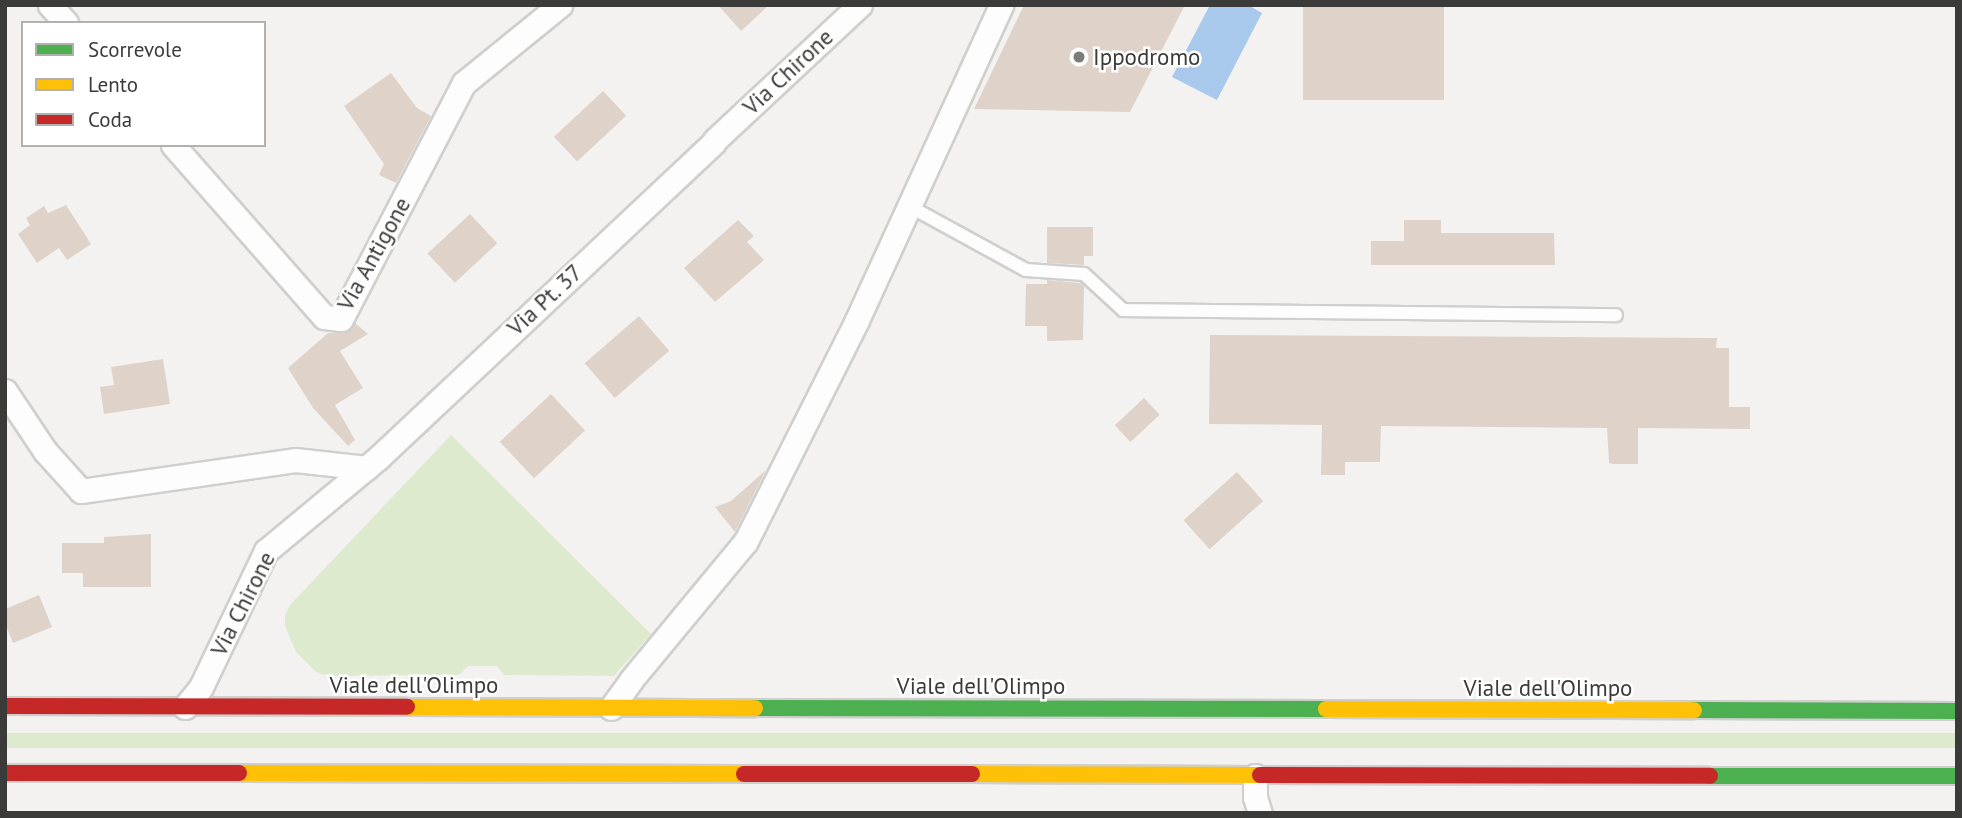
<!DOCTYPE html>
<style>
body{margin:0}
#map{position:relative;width:1962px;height:818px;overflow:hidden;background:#f3f2f1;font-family:"PT Sans",sans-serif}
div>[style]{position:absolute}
.green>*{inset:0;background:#deeacd;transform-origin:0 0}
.water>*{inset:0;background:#a8c9ec}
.building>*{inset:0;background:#dfd3c9;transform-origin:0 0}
.roads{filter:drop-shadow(2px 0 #cfcfce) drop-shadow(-2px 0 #cfcfce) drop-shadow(0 2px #cfcfce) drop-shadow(0 -2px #cfcfce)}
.lane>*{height:12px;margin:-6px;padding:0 6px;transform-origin:6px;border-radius:6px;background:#fdfdfd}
.street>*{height:23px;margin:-11.5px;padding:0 11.5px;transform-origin:11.5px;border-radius:11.5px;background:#fdfdfd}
.fast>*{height:16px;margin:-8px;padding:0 8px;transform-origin:8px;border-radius:8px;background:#4caf50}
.slow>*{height:16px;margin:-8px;padding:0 8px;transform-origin:8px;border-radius:8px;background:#ffc107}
.jam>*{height:16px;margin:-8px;padding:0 8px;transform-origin:8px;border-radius:8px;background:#c62828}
.dots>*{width:19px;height:19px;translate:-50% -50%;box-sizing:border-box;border:4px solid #fff;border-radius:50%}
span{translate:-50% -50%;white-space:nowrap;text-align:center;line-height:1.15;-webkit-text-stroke:5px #fff;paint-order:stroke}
.poi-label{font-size:23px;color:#3b3b3a}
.left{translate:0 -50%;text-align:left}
.street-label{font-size:23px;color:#3b3b3a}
.frame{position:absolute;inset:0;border:7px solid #3b3b3a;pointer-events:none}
.legend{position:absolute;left:21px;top:21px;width:245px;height:126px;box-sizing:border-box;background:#fff;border:2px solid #b1b1b0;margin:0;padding:9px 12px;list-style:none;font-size:21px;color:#3b3b3a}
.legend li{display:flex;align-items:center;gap:14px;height:35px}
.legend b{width:35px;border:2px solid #b1b1b0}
</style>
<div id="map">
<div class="green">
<i style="clip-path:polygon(451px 435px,651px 634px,614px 676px,504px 675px,497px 666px,468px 666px,459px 675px,328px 676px,316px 672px,296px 652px,285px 626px,285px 615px,290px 605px)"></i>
<i style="left:5px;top:733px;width:1952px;height:15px"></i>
</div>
<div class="water">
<i style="clip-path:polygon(1210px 5px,1248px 5px,1262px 13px,1217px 100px,1172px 77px)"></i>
</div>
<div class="building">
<i style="clip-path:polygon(718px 5px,769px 5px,741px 31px)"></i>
<i style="clip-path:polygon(1024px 5px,1185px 5px,1130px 112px,974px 109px)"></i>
<i style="left:1303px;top:5px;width:141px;height:95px"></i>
<i style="clip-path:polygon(391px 73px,417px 108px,431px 116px,396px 183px,379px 175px,384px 164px,344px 106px)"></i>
<i style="left:603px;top:91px;width:34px;height:67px;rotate:47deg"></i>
<i style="clip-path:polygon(66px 205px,91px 244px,67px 260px,59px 248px,37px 263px,18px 234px,30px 225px,26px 218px,44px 206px,48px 213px)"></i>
<i style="left:470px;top:214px;width:40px;height:58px;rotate:47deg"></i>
<i style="clip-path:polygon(738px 220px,754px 236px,747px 242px,764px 260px,715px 302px,684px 268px)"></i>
<i style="clip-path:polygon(1404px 220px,1441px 220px,1441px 233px,1554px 233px,1555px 265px,1371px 265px,1371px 241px,1404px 241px)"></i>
<i style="clip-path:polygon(1047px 227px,1093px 227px,1093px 256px,1084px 256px,1084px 265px,1047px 263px)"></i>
<i style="clip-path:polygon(1047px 280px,1080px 283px,1084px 286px,1083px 340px,1047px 341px,1047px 326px,1025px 326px,1026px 284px,1047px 284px)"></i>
<i style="left:639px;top:316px;width:46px;height:72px;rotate:49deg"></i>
<i style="clip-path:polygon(355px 323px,368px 334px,340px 351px,363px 388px,335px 405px,355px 440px,348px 446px,313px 408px,288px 368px,328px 333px,347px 332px)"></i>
<i style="clip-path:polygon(1210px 335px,1717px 338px,1716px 348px,1729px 348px,1729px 407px,1750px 407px,1750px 429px,1638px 428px,1638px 464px,1613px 464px,1609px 463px,1607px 428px,1381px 426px,1380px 462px,1345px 462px,1345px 475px,1321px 475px,1322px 425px,1209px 424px)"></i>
<i style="clip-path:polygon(163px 359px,170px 404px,104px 414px,100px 387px,114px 385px,111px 367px)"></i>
<i style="left:551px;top:394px;width:50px;height:70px;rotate:47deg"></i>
<i style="left:1144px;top:398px;width:23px;height:40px;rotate:47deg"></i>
<i style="clip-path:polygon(766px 470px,735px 532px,715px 507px,731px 501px)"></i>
<i style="left:1237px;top:472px;width:39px;height:72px;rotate:48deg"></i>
<i style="clip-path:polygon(151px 534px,151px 587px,83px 587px,83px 573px,62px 573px,62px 543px,104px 543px,104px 537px)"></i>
<i style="clip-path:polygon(39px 595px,52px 627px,13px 643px,5px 623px,5px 609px)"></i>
</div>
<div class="roads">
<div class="lane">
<i style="left:909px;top:206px;width:133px;rotate:28.7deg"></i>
<i style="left:1026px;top:270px;width:58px;rotate:3.9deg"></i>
<i style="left:1084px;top:274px;width:53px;rotate:42.7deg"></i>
<i style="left:1123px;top:310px;width:493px;rotate:0.6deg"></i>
</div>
<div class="street">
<i style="left:50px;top:5px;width:24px;rotate:48deg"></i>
<i style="left:715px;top:140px;width:198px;rotate:-43deg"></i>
<i style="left:173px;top:145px;width:229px;rotate:48.7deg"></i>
<i style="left:324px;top:317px;width:17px;rotate:7deg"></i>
<i style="left:341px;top:319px;width:266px;rotate:-62.5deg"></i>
<i style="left:464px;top:83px;width:124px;rotate:-39.1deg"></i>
<i style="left:5px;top:391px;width:72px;rotate:56.3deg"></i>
<i style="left:45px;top:451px;width:54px;rotate:48deg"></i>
<i style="left:81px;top:491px;width:216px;rotate:-8.2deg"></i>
<i style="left:295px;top:460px;width:72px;rotate:6.3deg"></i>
<i style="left:185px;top:707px;width:26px;rotate:-51deg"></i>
<i style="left:201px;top:687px;width:151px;rotate:-64.5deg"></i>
<i style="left:266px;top:551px;width:146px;rotate:-39.7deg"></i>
<i style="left:378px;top:458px;width:460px;rotate:-43.2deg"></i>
<i style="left:611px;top:708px;width:34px;rotate:-54deg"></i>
<i style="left:631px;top:680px;width:180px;rotate:-50.4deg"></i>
<i style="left:746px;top:541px;width:247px;rotate:-63.3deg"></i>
<i style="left:857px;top:320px;width:346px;rotate:-65.4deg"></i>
<i style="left:1255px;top:776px;width:21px;rotate:90deg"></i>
<i style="left:1255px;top:797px;width:17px;rotate:73deg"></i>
</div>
<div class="fast">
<i style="left:755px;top:708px;width:571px;rotate:0.1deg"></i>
<i style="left:1694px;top:710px;width:263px;rotate:0.2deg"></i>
<i style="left:1710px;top:776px;width:247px"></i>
</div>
<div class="slow">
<i style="left:407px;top:707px;width:348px;rotate:0.2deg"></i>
<i style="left:1326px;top:709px;width:368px;rotate:0.2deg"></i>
<i style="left:239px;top:773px;width:505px;rotate:0.11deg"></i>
<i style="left:972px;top:774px;width:288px;rotate:0.2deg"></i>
</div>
<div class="jam">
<i style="left:5px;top:706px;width:402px;rotate:0.1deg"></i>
<i style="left:5px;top:773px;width:234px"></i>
<i style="left:744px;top:774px;width:228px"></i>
<i style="left:1260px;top:775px;width:450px;rotate:0.1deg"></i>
</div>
</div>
<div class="dots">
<i style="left:1079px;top:57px;background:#7b7b7a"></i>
</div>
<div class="poi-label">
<span class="left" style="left:1093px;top:57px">Ippodromo</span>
</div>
<div class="street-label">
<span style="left:788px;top:72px;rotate:-43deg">Via Chirone</span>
<span style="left:374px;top:254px;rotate:-61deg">Via Antigone</span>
<span style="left:545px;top:300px;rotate:-43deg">Via Pt. 37</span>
<span style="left:243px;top:604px;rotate:-63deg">Via Chirone</span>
<span style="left:414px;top:685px">Viale dell'Olimpo</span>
<span style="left:981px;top:686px">Viale dell'Olimpo</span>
<span style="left:1548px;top:688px">Viale dell'Olimpo</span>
</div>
<div class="frame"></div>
<ul class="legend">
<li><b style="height:9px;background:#4caf50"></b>Scorrevole</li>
<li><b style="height:9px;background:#ffc107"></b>Lento</li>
<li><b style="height:9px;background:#c62828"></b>Coda</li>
</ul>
</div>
